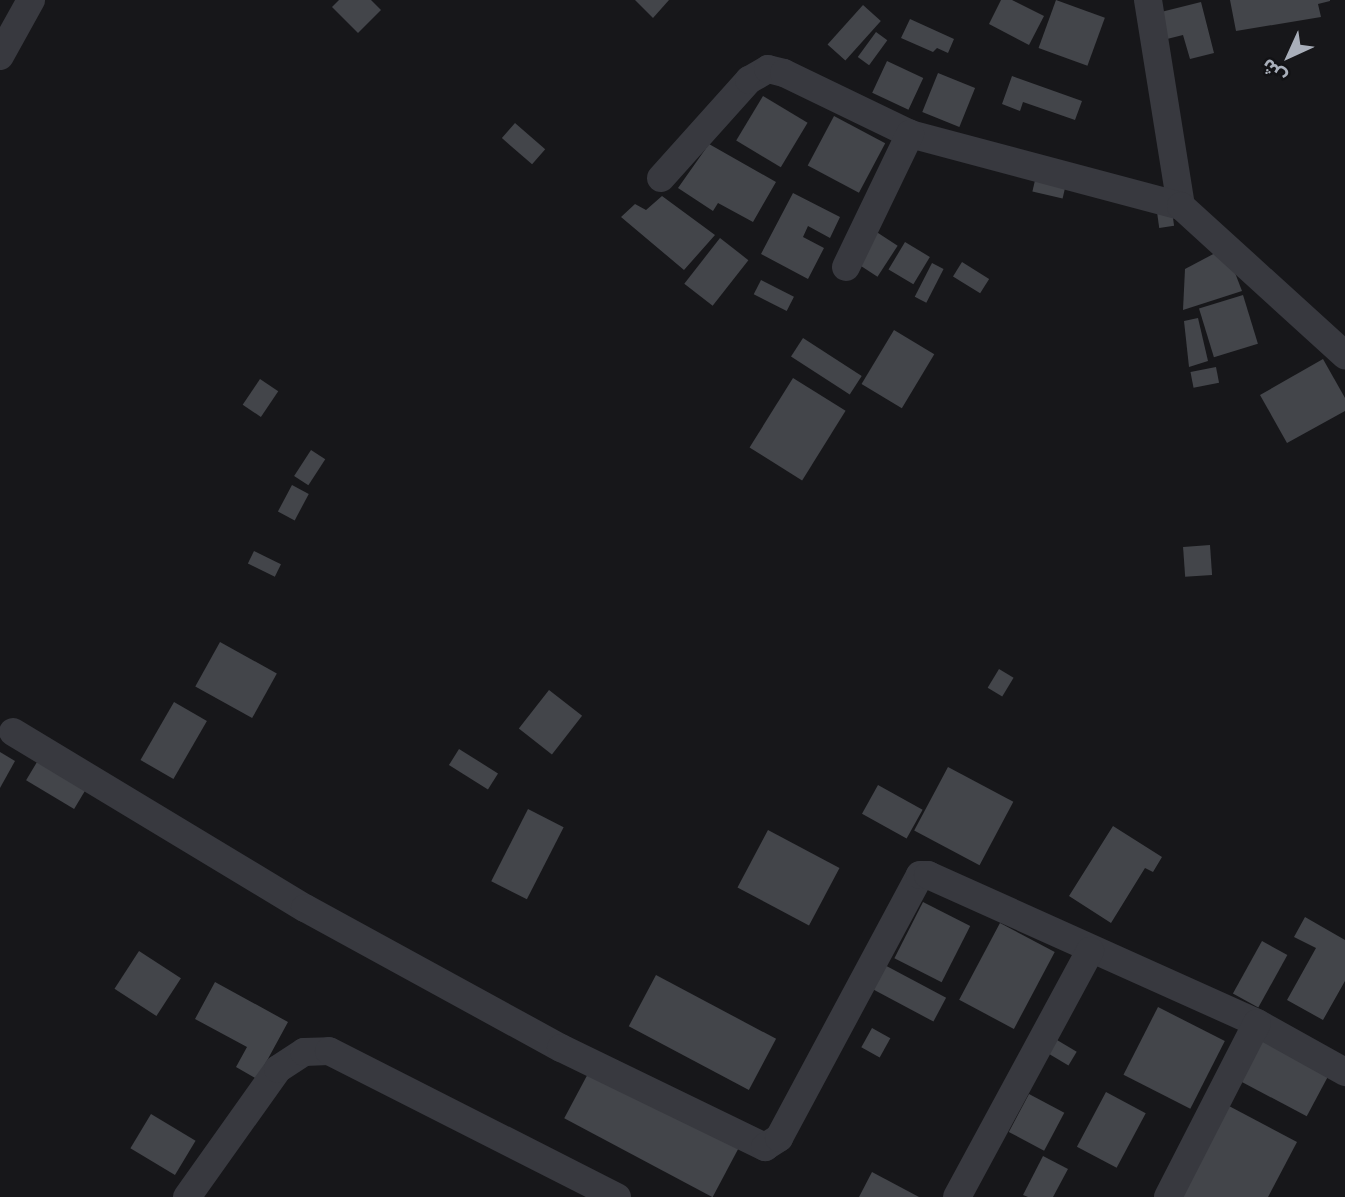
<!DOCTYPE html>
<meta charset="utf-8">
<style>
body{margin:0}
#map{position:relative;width:1345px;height:1197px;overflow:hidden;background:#17171a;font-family:Signika,"Noto Sans Arabic",sans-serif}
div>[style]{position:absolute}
.building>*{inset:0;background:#43454a;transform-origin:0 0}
.minor>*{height:28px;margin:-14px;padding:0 14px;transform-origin:14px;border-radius:14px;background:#38393f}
span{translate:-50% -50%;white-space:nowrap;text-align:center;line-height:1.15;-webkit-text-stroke:5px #121215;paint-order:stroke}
.north{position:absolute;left:1254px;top:21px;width:70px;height:70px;-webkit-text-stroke:5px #121215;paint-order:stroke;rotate:225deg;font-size:19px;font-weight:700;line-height:28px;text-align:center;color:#a9afba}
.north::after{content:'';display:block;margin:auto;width:24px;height:32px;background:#a9afba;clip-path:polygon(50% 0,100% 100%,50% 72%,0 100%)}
</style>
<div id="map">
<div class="building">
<i style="clip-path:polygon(339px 0,371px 0,381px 10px,358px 33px,332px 7px)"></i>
<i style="clip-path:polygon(635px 0,669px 0,653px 18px)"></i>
<i style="clip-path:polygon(1001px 0,1012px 0,1044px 16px,1029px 45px,989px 24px)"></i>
<i style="left:1056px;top:0;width:52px;height:51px;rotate:20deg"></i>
<i style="clip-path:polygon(1230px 0,1330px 0,1330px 1px,1318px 4px,1321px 17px,1236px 31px)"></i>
<i style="clip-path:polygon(1201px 2px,1214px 53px,1190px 59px,1183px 35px,1167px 39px,1161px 12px)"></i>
<i style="left:863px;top:5px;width:24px;height:53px;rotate:42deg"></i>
<i style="clip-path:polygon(910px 19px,954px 39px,948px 53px,937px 48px,933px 52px,901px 38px)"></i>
<i style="left:876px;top:32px;width:14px;height:31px;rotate:36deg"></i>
<i style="left:887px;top:61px;width:40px;height:35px;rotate:25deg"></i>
<i style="left:938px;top:73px;width:40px;height:42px;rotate:22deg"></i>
<i style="clip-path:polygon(1012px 76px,1082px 101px,1075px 120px,1023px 102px,1020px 111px,1002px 104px)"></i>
<i style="left:763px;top:96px;width:52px;height:52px;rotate:31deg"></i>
<i style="left:834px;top:116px;width:58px;height:56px;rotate:28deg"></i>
<i style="left:515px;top:123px;width:40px;height:20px;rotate:41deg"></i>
<i style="clip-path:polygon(709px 144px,776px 182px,753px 222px,718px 203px,713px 211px,678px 188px)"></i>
<i style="left:1036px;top:176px;width:31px;height:16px;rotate:13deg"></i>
<i style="clip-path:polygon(793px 193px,840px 217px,830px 238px,808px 226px,803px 237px,824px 248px,808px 279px,761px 254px)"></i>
<i style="clip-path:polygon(662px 196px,715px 235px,684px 270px,621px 217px,635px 204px,646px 210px)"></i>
<i style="left:1172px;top:211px;width:15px;height:15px;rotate:82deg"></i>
<i style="left:875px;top:231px;width:27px;height:37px;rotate:33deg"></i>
<i style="left:720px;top:238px;width:36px;height:58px;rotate:38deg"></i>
<i style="left:905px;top:242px;width:29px;height:32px;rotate:31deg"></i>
<i style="clip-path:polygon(1219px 251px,1232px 265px,1242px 291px,1183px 310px,1185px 269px)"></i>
<i style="left:962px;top:262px;width:32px;height:17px;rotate:32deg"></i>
<i style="left:932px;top:263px;width:13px;height:38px;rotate:27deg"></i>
<i style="left:761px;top:280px;width:37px;height:16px;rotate:27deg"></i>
<i style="left:1243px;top:295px;width:51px;height:46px;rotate:73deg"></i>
<i style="clip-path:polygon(1198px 318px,1208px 361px,1189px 367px,1184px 321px)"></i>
<i style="left:894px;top:330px;width:47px;height:63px;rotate:31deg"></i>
<i style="left:803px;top:338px;width:70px;height:22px;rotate:33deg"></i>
<i style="clip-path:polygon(1323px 359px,1345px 398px,1345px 411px,1287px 443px,1260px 395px)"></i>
<i style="left:1216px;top:367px;width:16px;height:26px;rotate:79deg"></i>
<i style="left:793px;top:378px;width:62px;height:82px;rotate:32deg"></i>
<i style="left:260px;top:379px;width:22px;height:31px;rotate:34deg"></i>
<i style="left:311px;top:450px;width:17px;height:31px;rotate:33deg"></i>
<i style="left:292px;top:485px;width:19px;height:30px;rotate:28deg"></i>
<i style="left:1210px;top:545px;width:30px;height:27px;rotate:86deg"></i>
<i style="left:254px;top:551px;width:30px;height:14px;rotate:26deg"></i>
<i style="left:220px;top:642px;width:65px;height:51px;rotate:29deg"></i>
<i style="left:999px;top:669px;width:17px;height:22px;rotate:31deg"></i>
<i style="left:549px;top:690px;width:42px;height:49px;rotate:38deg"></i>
<i style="left:174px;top:702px;width:38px;height:67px;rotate:30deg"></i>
<i style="left:459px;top:749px;width:46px;height:19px;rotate:32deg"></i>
<i style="clip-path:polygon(0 752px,15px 761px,0 788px)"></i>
<i style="left:40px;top:757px;width:56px;height:27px;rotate:31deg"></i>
<i style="left:948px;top:767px;width:74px;height:72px;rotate:28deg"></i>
<i style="left:878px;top:785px;width:51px;height:33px;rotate:29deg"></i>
<i style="left:528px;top:809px;width:40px;height:81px;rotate:27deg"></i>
<i style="clip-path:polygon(1113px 826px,1162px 857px,1153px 872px,1145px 868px,1111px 923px,1069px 896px)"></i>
<i style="left:768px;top:830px;width:81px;height:65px;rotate:28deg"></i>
<i style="left:923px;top:902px;width:53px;height:63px;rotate:27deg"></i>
<i style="clip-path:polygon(1305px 917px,1345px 940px,1345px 981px,1323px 1020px,1287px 1000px,1316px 948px,1294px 937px)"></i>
<i style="left:1000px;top:923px;width:62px;height:87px;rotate:28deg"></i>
<i style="left:1262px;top:941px;width:29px;height:60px;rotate:29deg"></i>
<i style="left:139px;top:951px;width:50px;height:45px;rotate:33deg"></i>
<i style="left:879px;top:962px;width:76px;height:27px;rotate:28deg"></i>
<i style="left:656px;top:975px;width:136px;height:58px;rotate:28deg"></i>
<i style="clip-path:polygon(215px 982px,288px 1022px,257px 1079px,236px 1067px,247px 1047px,195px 1019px)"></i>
<i style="left:1158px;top:1007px;width:75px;height:76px;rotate:27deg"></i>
<i style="left:872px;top:1028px;width:21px;height:22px;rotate:29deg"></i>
<i style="left:1264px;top:1037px;width:75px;height:50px;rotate:28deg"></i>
<i style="left:1057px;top:1040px;width:23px;height:16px;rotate:31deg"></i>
<i style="left:591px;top:1068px;width:168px;height:57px;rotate:28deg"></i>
<i style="left:1106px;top:1092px;width:45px;height:62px;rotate:28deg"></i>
<i style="left:1029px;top:1094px;width:40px;height:43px;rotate:28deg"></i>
<i style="clip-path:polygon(1229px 1106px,1297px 1142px,1268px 1197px,1182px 1197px)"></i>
<i style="left:151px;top:1114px;width:52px;height:40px;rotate:31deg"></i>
<i style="clip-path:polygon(1043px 1156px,1068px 1169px,1053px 1197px,1028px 1197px,1023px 1195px)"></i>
<i style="clip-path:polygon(872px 1172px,919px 1197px,859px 1197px)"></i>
</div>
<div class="minor">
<i style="left:1148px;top:0;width:209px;rotate:80.9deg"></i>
<i style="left:0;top:56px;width:64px;rotate:-61deg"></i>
<i style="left:661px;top:178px;width:132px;rotate:-48.1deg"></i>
<i style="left:749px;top:80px;width:22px;rotate:-30deg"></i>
<i style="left:768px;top:69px;width:16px;rotate:14deg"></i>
<i style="left:784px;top:73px;width:140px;rotate:25.8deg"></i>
<i style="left:910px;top:134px;width:280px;rotate:14.9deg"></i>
<i style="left:1181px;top:206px;width:222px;rotate:42.3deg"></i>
<i style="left:846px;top:267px;width:148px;rotate:-64.3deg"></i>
<i style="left:13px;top:732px;width:341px;rotate:31.1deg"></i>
<i style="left:305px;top:908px;width:292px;rotate:28.7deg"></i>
<i style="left:561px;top:1048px;width:227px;rotate:25.9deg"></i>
<i style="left:765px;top:1147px;width:17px;rotate:-33deg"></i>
<i style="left:779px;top:1138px;width:298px;rotate:-61.8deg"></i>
<i style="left:920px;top:875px;width:8px"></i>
<i style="left:928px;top:875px;width:361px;rotate:24.2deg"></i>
<i style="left:1257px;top:1023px;width:101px;rotate:29.1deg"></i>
<i style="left:187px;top:1197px;width:157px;rotate:-54.6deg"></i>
<i style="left:278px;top:1069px;width:31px;rotate:-33deg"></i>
<i style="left:304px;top:1052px;width:25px;rotate:-2deg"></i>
<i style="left:329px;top:1051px;width:323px;rotate:26.9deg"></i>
<i style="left:957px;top:1197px;width:280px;rotate:-61.6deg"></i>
<i style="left:1168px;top:1197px;width:195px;rotate:-62.9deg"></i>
</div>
<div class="north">ش</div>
</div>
